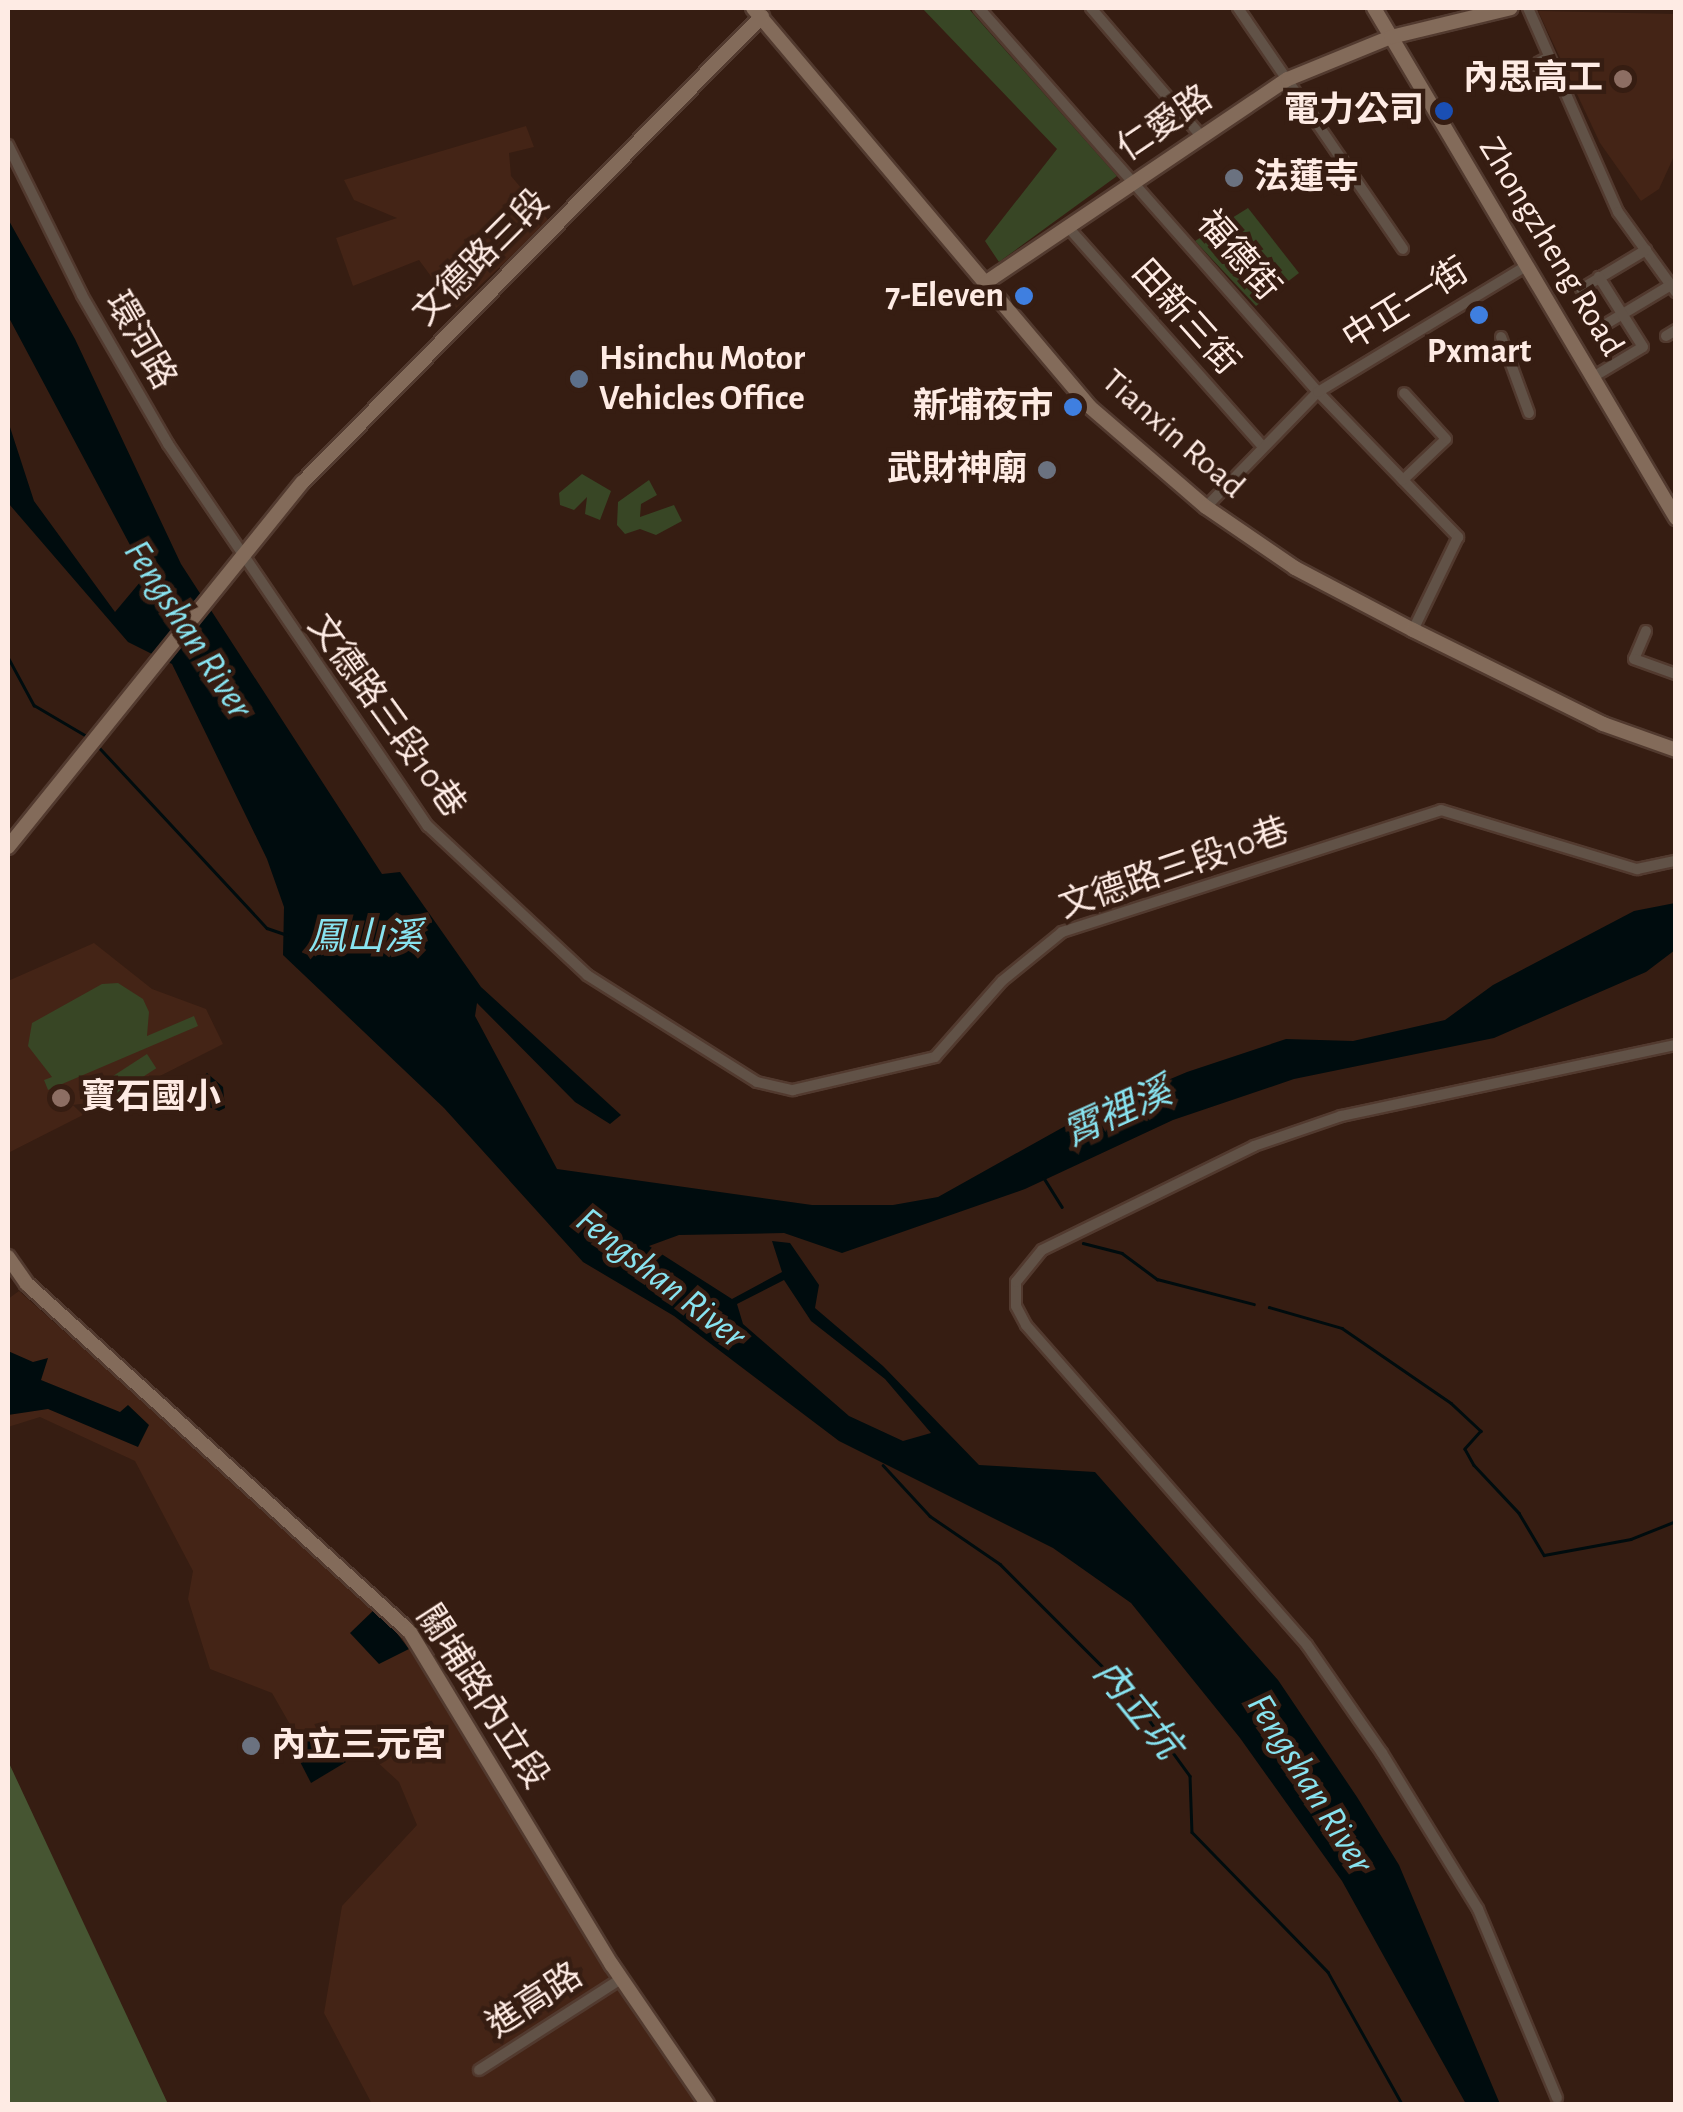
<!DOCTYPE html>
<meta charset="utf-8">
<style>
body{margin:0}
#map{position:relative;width:1683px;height:2112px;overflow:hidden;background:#361d12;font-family:"Alegreya Sans","Noto Sans TC",sans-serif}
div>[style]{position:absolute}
.built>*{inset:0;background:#442416}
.green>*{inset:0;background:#384625;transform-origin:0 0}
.forest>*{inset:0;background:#465532}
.water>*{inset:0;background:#000c0e}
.stream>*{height:2.5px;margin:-1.25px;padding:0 1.25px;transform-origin:1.25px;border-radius:1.25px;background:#000c0e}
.roads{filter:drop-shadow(2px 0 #523a2f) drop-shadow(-2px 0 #523a2f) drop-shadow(0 2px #523a2f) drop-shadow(0 -2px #523a2f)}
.street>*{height:10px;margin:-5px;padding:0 5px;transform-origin:5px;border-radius:5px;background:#615247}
.secondary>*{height:14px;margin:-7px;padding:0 7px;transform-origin:7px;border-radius:7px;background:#836b5a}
.dots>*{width:28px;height:28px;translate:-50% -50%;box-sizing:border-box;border:5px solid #361d12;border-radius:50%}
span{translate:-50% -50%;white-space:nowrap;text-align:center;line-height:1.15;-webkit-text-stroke:9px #361d12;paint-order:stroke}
.poi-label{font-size:35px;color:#feebe4;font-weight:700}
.right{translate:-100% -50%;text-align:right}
.left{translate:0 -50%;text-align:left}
.street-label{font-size:35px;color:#feebe4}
.water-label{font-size:38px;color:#88e3f0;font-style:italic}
.frame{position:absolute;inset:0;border:10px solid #feebe4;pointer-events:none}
</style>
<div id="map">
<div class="built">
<i style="clip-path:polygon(1538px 11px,1675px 14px,1675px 154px,1659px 189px,1641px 201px,1600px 143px)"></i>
<i style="clip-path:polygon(526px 126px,534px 147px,509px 153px,511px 176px,549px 221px,455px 309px,419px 260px,353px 286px,336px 238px,397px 218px,354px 200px,344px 180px)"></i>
<i style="clip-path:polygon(94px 943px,152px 989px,206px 1009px,223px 1044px,8px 1153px,8px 981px)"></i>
<i style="clip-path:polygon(19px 1291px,409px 1638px,702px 2104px,372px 2104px,324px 2013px,342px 1906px,417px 1825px,399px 1782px,352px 1739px,292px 1728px,272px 1693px,210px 1669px,188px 1599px,193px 1571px,135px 1461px,40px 1417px,8px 1427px,8px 1299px)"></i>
</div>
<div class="green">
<i style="clip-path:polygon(922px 8px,968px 8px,1117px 176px,999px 262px,985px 241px,1057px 149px)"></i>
<i style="clip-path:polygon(1248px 208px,1299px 273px,1256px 306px,1195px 241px)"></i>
<i style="clip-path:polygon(582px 474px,611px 491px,600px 520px,585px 514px,587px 497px,574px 510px,560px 505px,559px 493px)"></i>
<i style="clip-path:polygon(649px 480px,657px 495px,641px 504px,640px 517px,674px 505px,682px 521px,656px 535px,640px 529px,625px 534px,617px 525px,618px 502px)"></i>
<i style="clip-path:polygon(118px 983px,143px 999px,149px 1012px,147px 1036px,194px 1016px,198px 1026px,48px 1090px,44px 1080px,52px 1077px,28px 1046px,32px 1023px,102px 984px)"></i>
<i style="left:147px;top:1054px;width:17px;height:46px;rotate:57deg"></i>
</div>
<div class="forest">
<i style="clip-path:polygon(8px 1761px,168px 2104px,8px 2104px)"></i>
</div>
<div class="water">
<i style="clip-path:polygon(evenodd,8px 219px,75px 339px,181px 564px,382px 874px,400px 872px,481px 987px,621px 1115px,610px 1124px,575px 1102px,477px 1003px,475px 1016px,557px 1169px,812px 1205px,893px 1205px,938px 1197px,1085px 1115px,1187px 1072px,1286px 1039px,1353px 1041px,1445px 1020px,1493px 985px,1634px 911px,1675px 903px,1675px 950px,1646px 972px,1494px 1038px,1294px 1079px,1173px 1120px,1025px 1189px,842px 1253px,784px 1233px,679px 1235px,649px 1246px,732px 1299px,782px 1272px,772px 1241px,790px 1243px,819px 1285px,815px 1308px,883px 1366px,979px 1465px,1095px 1472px,1278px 1680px,1357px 1797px,1399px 1865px,1500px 2104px,1466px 2104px,1342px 1881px,1240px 1738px,1131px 1603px,1053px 1548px,839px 1441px,674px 1316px,583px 1262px,444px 1108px,283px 955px,284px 907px,267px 859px,172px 664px,128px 642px,9px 504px,8px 421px,34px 501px,115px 612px,146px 575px,8px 316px,8px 219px,784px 1280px,811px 1321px,885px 1379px,931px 1433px,903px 1441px,849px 1416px,743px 1324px,737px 1304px,784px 1280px)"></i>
<i style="clip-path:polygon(207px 1073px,223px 1087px,225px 1108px,219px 1111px,196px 1102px,190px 1090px)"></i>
<i style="clip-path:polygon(8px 1351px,33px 1362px,48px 1358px,41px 1380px,120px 1412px,128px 1405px,149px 1425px,138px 1447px,48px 1409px,8px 1415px)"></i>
<i style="clip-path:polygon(377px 1607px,409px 1649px,379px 1664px,350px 1633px)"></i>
<i style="clip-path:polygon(306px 1736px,323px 1738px,346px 1762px,311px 1783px,295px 1752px)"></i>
</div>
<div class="stream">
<i style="left:8px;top:657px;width:55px;rotate:61.6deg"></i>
<i style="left:34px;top:705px;width:65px;rotate:30.5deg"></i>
<i style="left:96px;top:744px;width:251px;rotate:47.1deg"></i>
<i style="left:267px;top:928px;width:21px;rotate:19deg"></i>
<i style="left:1676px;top:847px;width:8px;rotate:90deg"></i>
<i style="left:1044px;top:1178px;width:34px;rotate:58deg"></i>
<i style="left:1083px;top:1243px;width:40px;rotate:14.4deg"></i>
<i style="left:1122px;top:1253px;width:44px;rotate:36.6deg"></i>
<i style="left:1157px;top:1279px;width:100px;rotate:14.5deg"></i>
<i style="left:1269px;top:1307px;width:76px;rotate:16deg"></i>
<i style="left:1342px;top:1328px;width:132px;rotate:34.5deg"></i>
<i style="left:1451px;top:1403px;width:41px;rotate:43deg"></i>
<i style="left:1481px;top:1431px;width:24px;rotate:132deg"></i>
<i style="left:1465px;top:1449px;width:18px;rotate:61deg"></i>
<i style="left:1474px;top:1465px;width:66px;rotate:46.8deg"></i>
<i style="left:1519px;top:1513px;width:49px;rotate:59.2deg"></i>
<i style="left:1544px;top:1555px;width:88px;rotate:-10.4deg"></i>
<i style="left:1631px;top:1539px;width:48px;rotate:-21.8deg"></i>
<i style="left:883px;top:1465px;width:69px;rotate:47.3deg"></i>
<i style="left:930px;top:1516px;width:85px;rotate:34.4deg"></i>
<i style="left:1000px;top:1564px;width:185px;rotate:45deg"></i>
<i style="left:1131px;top:1695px;width:100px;rotate:53.9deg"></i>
<i style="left:1190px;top:1776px;width:56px;rotate:88deg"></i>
<i style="left:1192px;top:1832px;width:195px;rotate:45.8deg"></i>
<i style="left:1328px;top:1972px;width:151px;rotate:60.7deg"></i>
</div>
<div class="roads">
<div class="street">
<i style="left:979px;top:8px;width:512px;rotate:48.56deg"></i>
<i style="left:1318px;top:392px;width:202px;rotate:46deg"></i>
<i style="left:1458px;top:537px;width:103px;rotate:115.8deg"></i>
<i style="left:1091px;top:8px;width:169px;rotate:49.3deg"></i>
<i style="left:1238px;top:8px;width:292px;rotate:55.6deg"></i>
<i style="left:1528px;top:8px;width:223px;rotate:66.2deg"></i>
<i style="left:1618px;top:212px;width:99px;rotate:54.1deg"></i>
<i style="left:1516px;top:74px;width:34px;rotate:-27deg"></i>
<i style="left:8px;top:145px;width:167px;rotate:63.7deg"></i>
<i style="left:82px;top:295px;width:172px;rotate:60deg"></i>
<i style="left:168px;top:444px;width:462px;rotate:55.8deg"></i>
<i style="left:428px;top:826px;width:218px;rotate:43.1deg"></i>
<i style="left:587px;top:975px;width:201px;rotate:32.2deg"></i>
<i style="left:757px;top:1082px;width:37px;rotate:13deg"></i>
<i style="left:793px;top:1090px;width:146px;rotate:-13.1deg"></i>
<i style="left:935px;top:1057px;width:101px;rotate:-48.6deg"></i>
<i style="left:1002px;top:981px;width:77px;rotate:-39.2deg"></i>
<i style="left:1062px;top:932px;width:398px;rotate:-17.8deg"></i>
<i style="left:1441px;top:810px;width:205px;rotate:16.8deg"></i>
<i style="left:1637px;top:869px;width:40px;rotate:-12deg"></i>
<i style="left:1067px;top:226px;width:294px;rotate:48.4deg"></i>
<i style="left:1581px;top:289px;width:76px;rotate:-31deg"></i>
<i style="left:1606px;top:324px;width:76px;rotate:-31deg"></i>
<i style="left:1666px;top:336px;width:12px;rotate:-31deg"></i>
<i style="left:1501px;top:337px;width:81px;rotate:69.8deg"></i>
<i style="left:1593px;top:377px;width:58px;rotate:-31deg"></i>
<i style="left:1643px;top:347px;width:83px;rotate:-122.2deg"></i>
<i style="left:1403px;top:480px;width:59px;rotate:-43.6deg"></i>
<i style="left:1446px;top:439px;width:62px;rotate:-132.4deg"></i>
<i style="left:1206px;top:507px;width:161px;rotate:-45.8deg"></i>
<i style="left:1318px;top:392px;width:241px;rotate:-31.2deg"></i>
<i style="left:1646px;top:631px;width:30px;rotate:113deg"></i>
<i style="left:1634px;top:659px;width:45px;rotate:19.7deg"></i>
<i style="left:479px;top:2070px;width:169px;rotate:-32.7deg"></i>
<i style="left:1557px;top:2098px;width:205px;rotate:-112.7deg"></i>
<i style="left:1478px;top:1909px;width:183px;rotate:-121.6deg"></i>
<i style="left:1382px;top:1753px;width:131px;rotate:-124.8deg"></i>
<i style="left:1307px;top:1645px;width:426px;rotate:-131.3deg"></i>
<i style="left:1026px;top:1325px;width:21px;rotate:-118deg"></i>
<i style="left:1016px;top:1306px;width:24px;rotate:-90deg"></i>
<i style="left:1016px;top:1282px;width:41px;rotate:-50.9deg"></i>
<i style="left:1042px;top:1250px;width:236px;rotate:-26.1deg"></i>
<i style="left:1254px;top:1146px;width:92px;rotate:-19deg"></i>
<i style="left:1341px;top:1116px;width:342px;rotate:-12deg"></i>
</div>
<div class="secondary">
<i style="left:753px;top:8px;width:522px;rotate:49.82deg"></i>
<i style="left:1090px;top:407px;width:153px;rotate:40.8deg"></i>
<i style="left:1206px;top:507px;width:108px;rotate:34.4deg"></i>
<i style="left:1295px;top:568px;width:133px;rotate:27.7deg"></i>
<i style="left:1413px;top:630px;width:212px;rotate:26.3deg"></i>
<i style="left:1603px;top:724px;width:77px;rotate:19.6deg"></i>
<i style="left:1374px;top:8px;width:593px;rotate:59.37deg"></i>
<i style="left:985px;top:283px;width:365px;rotate:-34deg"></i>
<i style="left:1288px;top:79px;width:111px;rotate:-22.2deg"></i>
<i style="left:1391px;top:37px;width:123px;rotate:-13.6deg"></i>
<i style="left:8px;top:847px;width:469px;rotate:-51.1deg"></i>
<i style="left:303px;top:482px;width:654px;rotate:-45.43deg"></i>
<i style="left:8px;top:1257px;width:33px;rotate:55deg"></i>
<i style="left:27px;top:1284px;width:517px;rotate:42.26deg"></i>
<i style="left:410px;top:1632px;width:389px;rotate:58.8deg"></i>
<i style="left:612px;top:1965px;width:168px;rotate:55.6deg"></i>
</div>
</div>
<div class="dots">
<i style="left:1623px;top:79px;background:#8d6e63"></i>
<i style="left:1444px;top:111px;background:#1a4fb4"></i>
<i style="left:1234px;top:178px;background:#6b7280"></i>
<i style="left:1024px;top:296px;background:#3f7fe0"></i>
<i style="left:1479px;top:315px;background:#3f7fe0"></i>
<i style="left:579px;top:379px;background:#5c6f8a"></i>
<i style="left:1073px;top:407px;background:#3f7fe0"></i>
<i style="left:1047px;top:470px;background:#6b7280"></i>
<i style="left:61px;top:1098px;background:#8d6e63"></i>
<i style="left:251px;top:1746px;background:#6b7280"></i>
</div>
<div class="poi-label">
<span class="right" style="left:1603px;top:79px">內思高工</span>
<span class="right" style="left:1424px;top:111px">電力公司</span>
<span class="left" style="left:1254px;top:178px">法蓮寺</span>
<span class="right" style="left:1004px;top:296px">7-Eleven</span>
<span style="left:1479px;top:352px">Pxmart</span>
<span class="left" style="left:599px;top:379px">Hsinchu Motor<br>Vehicles Office</span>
<span class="right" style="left:1053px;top:407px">新埔夜市</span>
<span class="right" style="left:1027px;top:470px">武財神廟</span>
<span class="left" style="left:81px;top:1098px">寶石國小</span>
<span class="left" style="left:271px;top:1746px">內立三元宮</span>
</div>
<div class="street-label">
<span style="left:1165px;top:124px;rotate:-34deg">仁愛路</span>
<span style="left:1551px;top:247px;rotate:59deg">Zhongzheng Road</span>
<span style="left:1238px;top:256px;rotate:49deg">福德街</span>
<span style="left:481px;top:258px;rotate:-45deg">文德路三段</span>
<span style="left:1406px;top:305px;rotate:-32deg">中正一街</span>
<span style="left:1185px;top:318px;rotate:48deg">田新三街</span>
<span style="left:140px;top:341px;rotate:60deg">環河路</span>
<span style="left:1173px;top:434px;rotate:41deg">Tianxin Road</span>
<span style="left:386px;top:716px;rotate:54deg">文德路三段10巷</span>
<span style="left:1174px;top:869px;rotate:-19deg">文德路三段10巷</span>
<span style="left:482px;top:1697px;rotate:57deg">關埔路內立段</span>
<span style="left:535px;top:2001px;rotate:-33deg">進高路</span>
</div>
<div class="water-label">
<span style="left:187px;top:630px;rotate:57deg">Fengshan River</span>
<span style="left:365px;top:939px">鳳山溪</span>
<span style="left:1118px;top:1114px;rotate:-24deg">霄裡溪</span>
<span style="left:660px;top:1279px;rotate:38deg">Fengshan River</span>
<span style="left:1136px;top:1710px;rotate:51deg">內立坑</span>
<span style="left:1309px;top:1784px;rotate:58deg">Fengshan River</span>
</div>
<div class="frame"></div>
</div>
